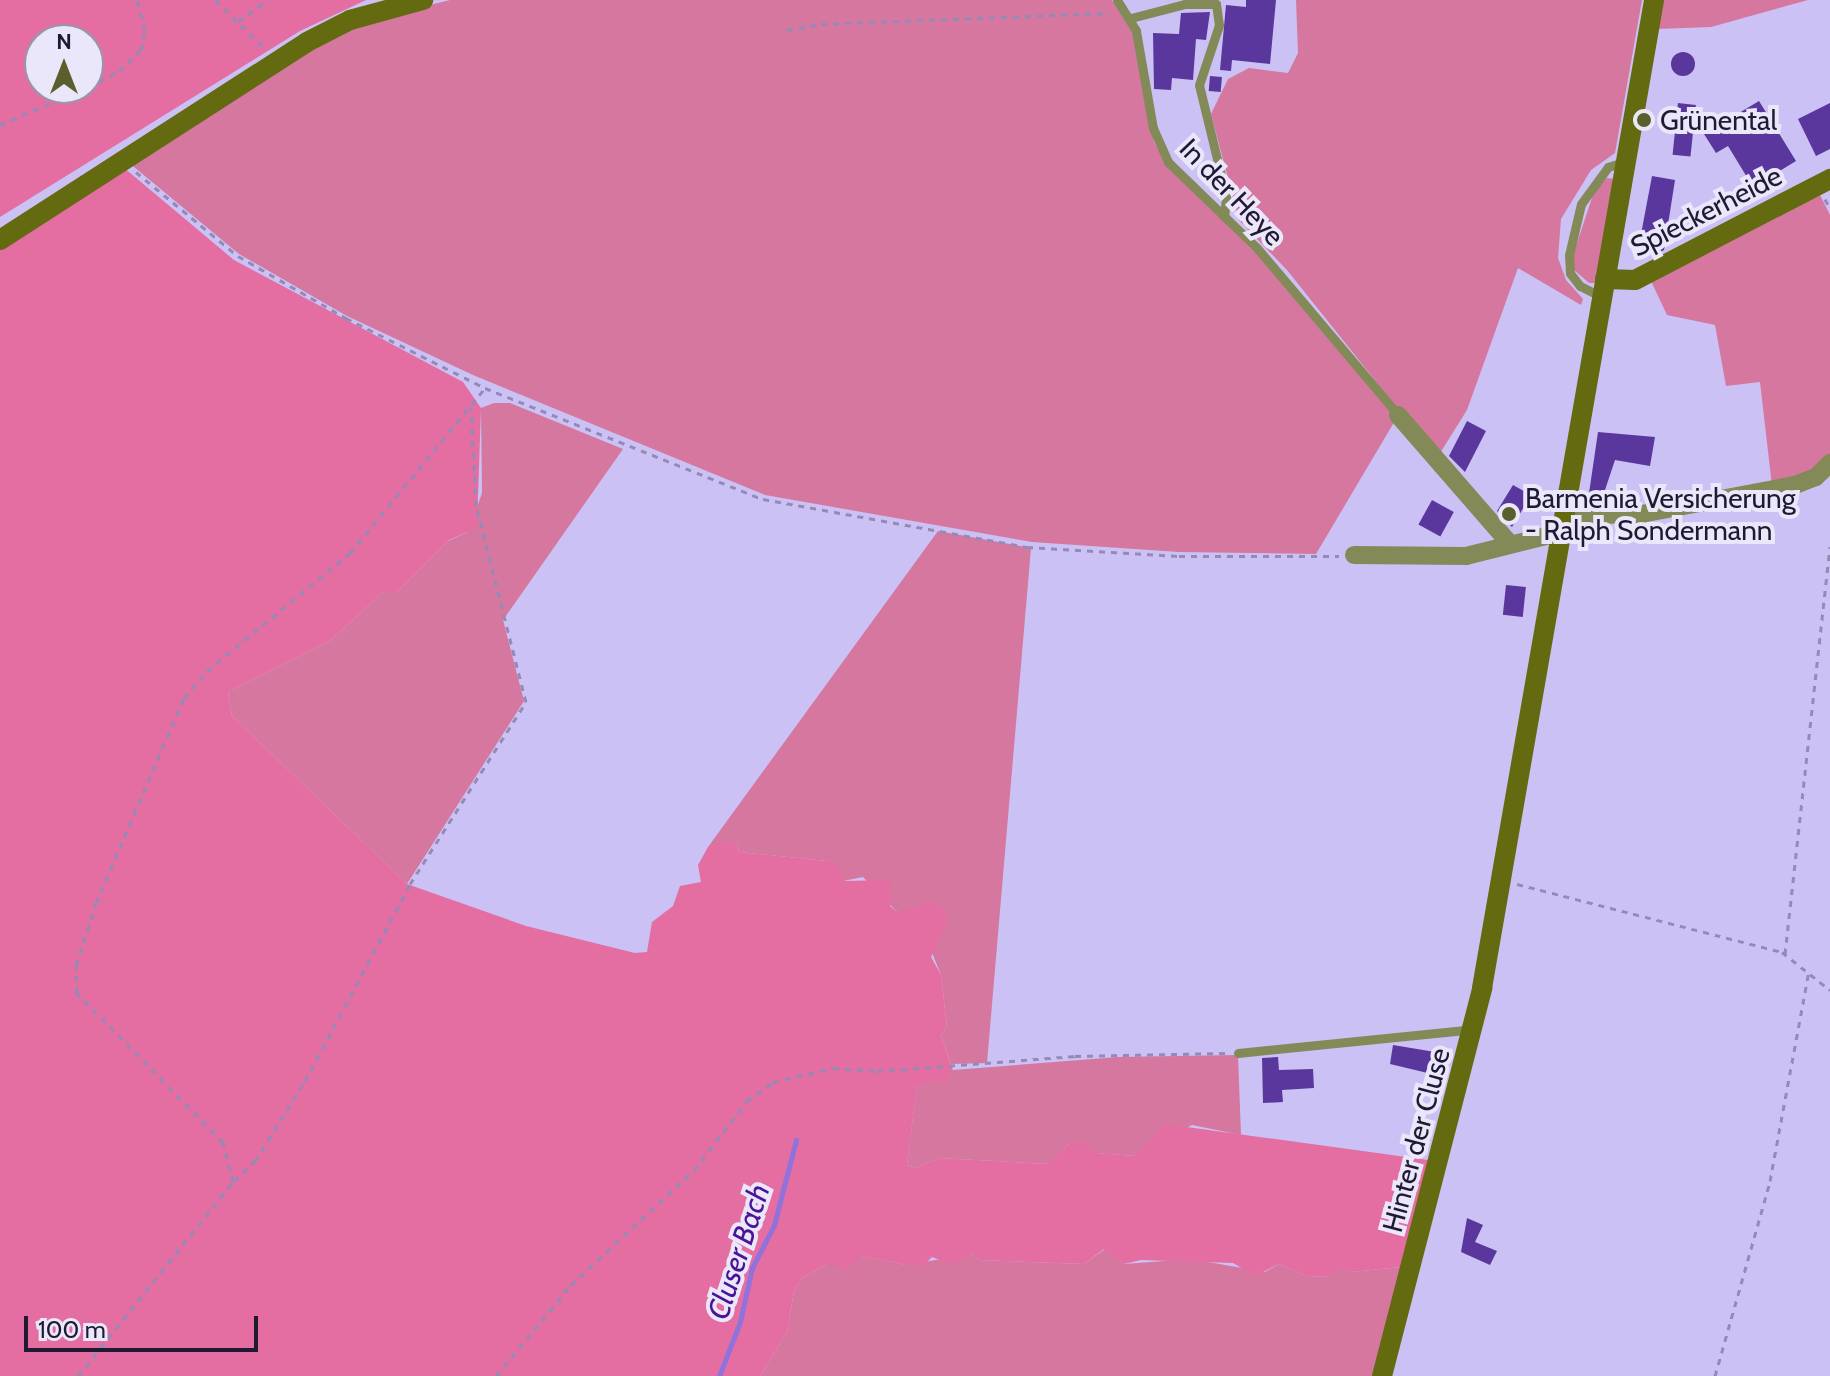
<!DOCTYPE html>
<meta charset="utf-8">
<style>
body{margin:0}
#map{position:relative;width:1830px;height:1376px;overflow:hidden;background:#cbc1f5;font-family:Cabin,sans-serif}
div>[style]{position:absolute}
.green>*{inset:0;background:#d5779f}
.forest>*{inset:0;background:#e46da2}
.stream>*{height:5px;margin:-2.5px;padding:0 2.5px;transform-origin:2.5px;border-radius:2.5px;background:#8f72dc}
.building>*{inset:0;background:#59379d;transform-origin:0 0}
.round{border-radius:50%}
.path>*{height:3px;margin-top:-1.5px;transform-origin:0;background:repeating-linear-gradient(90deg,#938bb6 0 6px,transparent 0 12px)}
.lane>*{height:9px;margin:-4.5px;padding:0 4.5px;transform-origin:4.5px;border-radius:4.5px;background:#848a57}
.street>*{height:18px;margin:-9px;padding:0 9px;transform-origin:9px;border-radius:9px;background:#848a57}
.secondary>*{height:20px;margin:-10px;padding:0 10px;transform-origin:10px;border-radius:10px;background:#636a0f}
.dots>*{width:22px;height:22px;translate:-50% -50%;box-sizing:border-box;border:4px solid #ebe7fb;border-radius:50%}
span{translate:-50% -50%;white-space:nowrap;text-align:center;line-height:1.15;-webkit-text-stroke:8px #ebe7fb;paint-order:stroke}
.poi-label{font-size:28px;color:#1f1931}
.left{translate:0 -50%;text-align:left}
.street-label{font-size:28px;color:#1f1931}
.water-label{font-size:30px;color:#4b1496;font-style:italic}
.north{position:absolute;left:24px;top:24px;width:80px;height:80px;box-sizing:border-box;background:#ebe7fb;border:2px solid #9995aa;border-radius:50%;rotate:0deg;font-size:22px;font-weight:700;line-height:32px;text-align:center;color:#1f1931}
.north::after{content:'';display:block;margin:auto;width:28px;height:36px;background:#5a5f2d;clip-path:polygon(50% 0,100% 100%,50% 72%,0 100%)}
.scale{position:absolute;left:24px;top:1316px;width:234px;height:36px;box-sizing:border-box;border:4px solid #1f1931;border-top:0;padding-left:10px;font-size:24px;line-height:28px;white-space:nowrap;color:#1f1931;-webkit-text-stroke:6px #ebe7fb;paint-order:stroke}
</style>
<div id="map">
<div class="green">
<i style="clip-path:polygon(450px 0,1112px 0,1133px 33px,1154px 142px,1167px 165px,1255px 252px,1396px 419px,1316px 554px,1179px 552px,1032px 542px,765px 495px,473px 375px,347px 316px,239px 254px,128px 162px,353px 24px)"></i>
<i style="clip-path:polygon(1296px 0,1642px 0,1615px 153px,1591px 170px,1561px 219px,1558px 258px,1566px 280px,1583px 299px,1581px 305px,1518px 268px,1467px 410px,1437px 458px,1287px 270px,1239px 220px,1211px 114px,1228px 79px,1249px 68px,1288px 73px,1298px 53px)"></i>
<i style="clip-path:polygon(1662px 0,1808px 0,1711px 27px,1657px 29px)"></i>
<i style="clip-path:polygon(1607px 178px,1614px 179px,1596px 283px,1589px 283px,1574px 270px,1573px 255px,1595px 189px)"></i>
<i style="clip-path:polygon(1820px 195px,1830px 215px,1830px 454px,1818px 468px,1772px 486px,1760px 382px,1726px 386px,1715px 325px,1667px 315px,1651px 281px)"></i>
<i style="clip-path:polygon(494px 403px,510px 403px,623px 449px,503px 620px,524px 701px,407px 884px,232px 716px,228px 692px,331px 640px,383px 592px,397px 592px,448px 541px,468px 532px,482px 493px,481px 408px)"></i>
<i style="clip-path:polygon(938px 531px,1031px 548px,987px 1063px,951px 1064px,941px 1036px,947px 1027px,941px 975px,930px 948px,908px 912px,897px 912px,863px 877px,843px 881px,827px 861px,739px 852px,737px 843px,708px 847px)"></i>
<i style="clip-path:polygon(1238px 1055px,1241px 1135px,1192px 1125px,1135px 1156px,1096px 1153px,1069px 1144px,1049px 1164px,939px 1158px,916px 1168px,907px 1165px,917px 1084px,945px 1081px,953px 1070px,1118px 1057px)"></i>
<i style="clip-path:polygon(1105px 1249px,1124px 1264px,1191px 1259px,1265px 1272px,1279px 1264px,1309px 1277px,1329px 1276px,1344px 1266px,1352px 1272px,1401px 1267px,1372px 1376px,760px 1376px,787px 1332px,794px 1291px,803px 1277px,828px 1264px,863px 1256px,906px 1265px,971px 1254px,980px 1260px,1084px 1264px)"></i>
</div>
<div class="forest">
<i style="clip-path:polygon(evenodd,0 0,366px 0,300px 31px,0 217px,0 0,88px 40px,88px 88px,40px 88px,40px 40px,88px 40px)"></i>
<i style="clip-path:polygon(123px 167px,234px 260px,463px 382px,481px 408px,477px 528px,449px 540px,397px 592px,383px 592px,331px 640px,228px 692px,232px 716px,407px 884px,526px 926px,635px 953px,647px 952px,652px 922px,673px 906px,680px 886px,701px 882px,698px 865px,708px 847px,725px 842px,737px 843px,739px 852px,827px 861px,840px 866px,843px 881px,891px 880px,890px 906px,897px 912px,931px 902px,943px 908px,948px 920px,931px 957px,941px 975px,947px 1027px,941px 1036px,953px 1070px,946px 1081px,917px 1085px,907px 1165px,916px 1168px,939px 1158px,1048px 1164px,1069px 1144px,1081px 1141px,1097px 1153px,1135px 1156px,1165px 1124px,1428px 1160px,1401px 1267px,1352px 1272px,1344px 1267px,1329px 1276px,1309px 1277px,1279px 1264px,1255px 1276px,1233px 1263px,1141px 1260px,1124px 1264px,1104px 1249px,1084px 1264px,980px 1260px,971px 1254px,953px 1265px,932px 1257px,924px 1265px,906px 1265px,862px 1256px,846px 1270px,828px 1264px,803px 1277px,794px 1291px,787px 1332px,760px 1376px,0 1376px,0 248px)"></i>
</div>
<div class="stream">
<i style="left:719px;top:1376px;width:58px;rotate:-68.7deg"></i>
<i style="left:740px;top:1322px;width:55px;rotate:-77.5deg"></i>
<i style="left:752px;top:1268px;width:48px;rotate:-62.9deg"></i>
<i style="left:774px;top:1225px;width:88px;rotate:-75.5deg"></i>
</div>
<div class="building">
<i style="clip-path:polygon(1246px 0,1276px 0,1270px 64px,1232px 60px,1231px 71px,1220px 70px,1226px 5px,1246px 7px)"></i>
<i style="clip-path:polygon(1210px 12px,1206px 40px,1196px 39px,1193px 80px,1172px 78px,1171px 90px,1154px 89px,1153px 33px,1179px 34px,1181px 13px)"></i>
<i class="round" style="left:1671px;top:52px;width:24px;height:24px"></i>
<i style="left:1210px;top:76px;width:12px;height:15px;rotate:5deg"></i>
<i style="clip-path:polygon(1759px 101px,1796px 161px,1753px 187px,1728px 146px,1716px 153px,1704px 134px)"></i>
<i style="left:1678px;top:103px;width:18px;height:52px;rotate:6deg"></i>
<i style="clip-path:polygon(1830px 103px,1830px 149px,1816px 156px,1798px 119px)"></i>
<i style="clip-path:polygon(1652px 176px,1675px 180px,1664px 250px,1658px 253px,1638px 250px)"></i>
<i style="clip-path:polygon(1467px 421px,1486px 431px,1465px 472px,1449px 456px)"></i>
<i style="clip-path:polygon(1598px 432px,1655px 437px,1650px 466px,1615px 460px,1601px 502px,1588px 500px)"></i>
<i style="clip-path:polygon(1513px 485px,1531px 495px,1512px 527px,1497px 511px)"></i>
<i style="left:1432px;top:500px;width:25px;height:28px;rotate:29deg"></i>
<i style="left:1506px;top:585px;width:20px;height:30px;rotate:6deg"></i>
<i style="clip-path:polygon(1393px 1045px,1441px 1053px,1436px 1075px,1390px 1064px)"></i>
<i style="clip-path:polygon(1278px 1057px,1279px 1070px,1313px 1069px,1314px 1088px,1282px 1090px,1283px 1102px,1263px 1103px,1262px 1058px)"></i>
<i style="clip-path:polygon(1467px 1218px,1483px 1225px,1475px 1242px,1497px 1251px,1490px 1265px,1461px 1252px)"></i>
</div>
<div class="path">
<i style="left:215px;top:0;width:70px;rotate:44.4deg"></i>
<i style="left:238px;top:21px;width:37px;rotate:-35deg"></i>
<i style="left:787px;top:30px;width:35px;rotate:-10deg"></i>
<i style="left:821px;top:24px;width:289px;rotate:-2.2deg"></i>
<i style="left:88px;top:87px;width:35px;rotate:-27deg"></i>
<i style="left:119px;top:71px;width:30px;rotate:-44deg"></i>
<i style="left:141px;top:50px;width:20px;rotate:-79deg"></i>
<i style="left:145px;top:30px;width:31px;rotate:-105deg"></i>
<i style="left:0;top:125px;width:93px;rotate:-23.5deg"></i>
<i style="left:136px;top:172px;width:132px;rotate:39.5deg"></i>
<i style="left:238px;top:256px;width:125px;rotate:29.9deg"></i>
<i style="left:346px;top:318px;width:156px;rotate:26.7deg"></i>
<i style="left:485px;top:388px;width:299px;rotate:21.8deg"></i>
<i style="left:763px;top:499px;width:268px;rotate:10.3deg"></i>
<i style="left:1027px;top:547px;width:152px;rotate:3.4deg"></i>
<i style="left:1179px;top:556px;width:160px"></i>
<i style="left:1825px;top:199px;width:11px;rotate:63deg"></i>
<i style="left:1517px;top:884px;width:274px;rotate:14.4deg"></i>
<i style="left:1782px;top:952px;width:61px;rotate:38.4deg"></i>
<i style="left:1785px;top:954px;width:410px;rotate:-83.7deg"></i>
<i style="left:234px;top:1181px;width:29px;rotate:-44deg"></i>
<i style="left:255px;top:1161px;width:94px;rotate:-58deg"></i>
<i style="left:305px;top:1081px;width:223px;rotate:-61.9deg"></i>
<i style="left:410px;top:884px;width:216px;rotate:-57.5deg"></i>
<i style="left:526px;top:702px;width:202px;rotate:-104.3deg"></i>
<i style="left:476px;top:506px;width:99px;rotate:-92.9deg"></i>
<i style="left:78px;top:1376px;width:248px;rotate:-51.4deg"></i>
<i style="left:233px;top:1182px;width:41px;rotate:-104deg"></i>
<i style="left:223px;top:1142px;width:209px;rotate:-134.4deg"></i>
<i style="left:77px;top:993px;width:28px;rotate:-92deg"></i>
<i style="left:76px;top:965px;width:65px;rotate:-72.1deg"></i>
<i style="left:96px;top:903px;width:223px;rotate:-66.8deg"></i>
<i style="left:184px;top:698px;width:35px;rotate:-50deg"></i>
<i style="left:207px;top:671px;width:185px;rotate:-39.5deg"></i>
<i style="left:350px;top:553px;width:213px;rotate:-50.7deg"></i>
<i style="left:496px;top:1376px;width:118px;rotate:-50.5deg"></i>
<i style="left:571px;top:1285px;width:168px;rotate:-43.1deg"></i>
<i style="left:694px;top:1170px;width:87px;rotate:-52.5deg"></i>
<i style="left:747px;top:1101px;width:32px;rotate:-36deg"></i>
<i style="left:773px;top:1082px;width:62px;rotate:-13.1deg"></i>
<i style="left:833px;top:1068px;width:44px;rotate:3.9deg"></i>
<i style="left:877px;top:1071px;width:199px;rotate:-4.3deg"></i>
<i style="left:1075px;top:1056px;width:150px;rotate:-1.1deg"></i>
<i style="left:1715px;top:1376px;width:203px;rotate:-74.2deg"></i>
<i style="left:1770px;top:1181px;width:214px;rotate:-79.5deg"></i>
</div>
<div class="lane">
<i style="left:1117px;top:0;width:36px;rotate:58deg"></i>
<i style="left:1136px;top:31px;width:98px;rotate:80.1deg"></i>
<i style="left:1153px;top:128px;width:37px;rotate:66deg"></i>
<i style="left:1168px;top:162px;width:124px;rotate:44deg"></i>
<i style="left:1257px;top:248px;width:219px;rotate:49.8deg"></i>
<i style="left:1131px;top:18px;width:56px;rotate:-14.5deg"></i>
<i style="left:1185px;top:4px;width:31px"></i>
<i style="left:1216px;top:4px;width:21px;rotate:82deg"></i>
<i style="left:1219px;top:25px;width:63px;rotate:108.4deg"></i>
<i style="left:1199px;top:85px;width:114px;rotate:76.3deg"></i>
<i style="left:1226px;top:196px;width:21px;rotate:95deg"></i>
<i style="left:1602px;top:297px;width:25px;rotate:-153deg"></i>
<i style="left:1580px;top:286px;width:16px;rotate:-128deg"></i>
<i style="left:1570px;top:273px;width:18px;rotate:-93deg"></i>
<i style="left:1569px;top:255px;width:52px;rotate:-76.8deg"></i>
<i style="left:1581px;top:204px;width:46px;rotate:-53.9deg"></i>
<i style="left:1608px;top:167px;width:19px;rotate:-18deg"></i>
<i style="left:1238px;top:1053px;width:236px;rotate:-5.8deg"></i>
</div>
<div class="street">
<i style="left:1398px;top:415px;width:171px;rotate:49deg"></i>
<i style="left:1565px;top:514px;width:71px;rotate:0.8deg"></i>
<i style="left:1636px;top:515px;width:162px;rotate:-10.7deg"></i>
<i style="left:1795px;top:485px;width:22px;rotate:-21deg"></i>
<i style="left:1816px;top:477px;width:20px;rotate:-45deg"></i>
<i style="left:1354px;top:555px;width:112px;rotate:0.5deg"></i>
<i style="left:1466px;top:556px;width:99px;rotate:-14deg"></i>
</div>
<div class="secondary">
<i style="left:0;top:240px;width:365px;rotate:-32.8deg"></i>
<i style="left:307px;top:42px;width:48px;rotate:-27.1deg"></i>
<i style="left:350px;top:20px;width:76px;rotate:-15.3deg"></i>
<i style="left:1605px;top:279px;width:30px;rotate:2deg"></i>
<i style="left:1635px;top:280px;width:220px;rotate:-27.4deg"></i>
<i style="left:1382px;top:1376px;width:401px;rotate:-75.5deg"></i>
<i style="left:1482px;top:988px;width:1003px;rotate:-80.12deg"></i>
</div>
<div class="dots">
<i style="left:1644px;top:120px;background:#5a5f2d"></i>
<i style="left:1509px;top:514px;background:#5a5f2d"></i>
</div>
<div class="poi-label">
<span class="left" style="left:1660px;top:120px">Grünental</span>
<span class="left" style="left:1525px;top:514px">Barmenia Versicherung<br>- Ralph Sondermann</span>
</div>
<div class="street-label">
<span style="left:1232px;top:192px;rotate:46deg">In der Heye</span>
<span style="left:1706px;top:211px;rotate:-27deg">Spieckerheide</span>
<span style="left:1416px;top:1140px;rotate:-75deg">Hinter der Cluse</span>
</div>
<div class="water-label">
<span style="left:739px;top:1252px;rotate:-72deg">Cluser Bach</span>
</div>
<div class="north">N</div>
<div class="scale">100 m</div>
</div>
